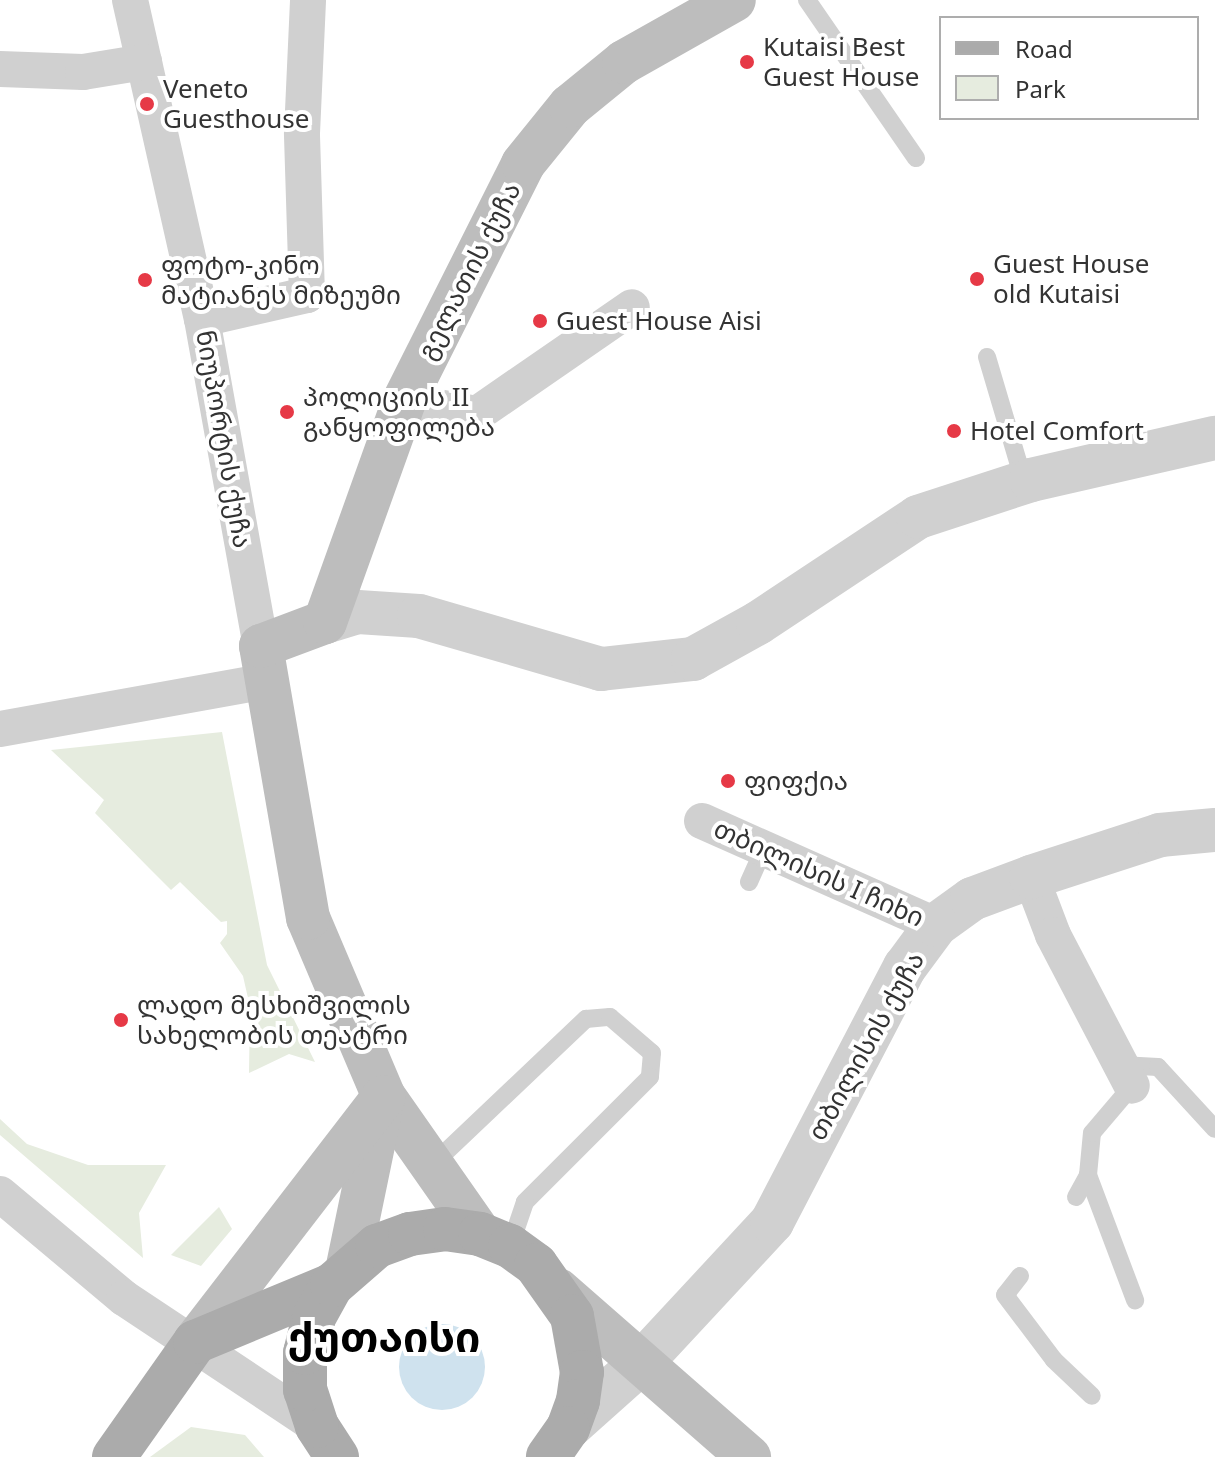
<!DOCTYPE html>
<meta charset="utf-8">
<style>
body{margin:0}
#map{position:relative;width:1215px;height:1457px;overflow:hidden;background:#fff;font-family:"Noto Sans","Noto Sans Georgian",sans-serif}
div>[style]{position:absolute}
.green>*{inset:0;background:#e6ecdf}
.water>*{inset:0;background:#cfe2ee}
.round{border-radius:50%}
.service>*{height:18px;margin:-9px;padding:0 9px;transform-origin:9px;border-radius:9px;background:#d0d0d0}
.minor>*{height:36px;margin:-18px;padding:0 18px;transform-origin:18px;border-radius:18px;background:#d0d0d0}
.tertiary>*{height:44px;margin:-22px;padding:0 22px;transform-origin:22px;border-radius:22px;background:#d0d0d0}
.secondary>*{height:44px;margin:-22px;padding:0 22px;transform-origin:22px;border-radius:22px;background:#bdbdbd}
.primary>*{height:44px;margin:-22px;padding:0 22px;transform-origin:22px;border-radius:22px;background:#ababab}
.dots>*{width:22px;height:22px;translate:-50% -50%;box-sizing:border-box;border:4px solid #fff;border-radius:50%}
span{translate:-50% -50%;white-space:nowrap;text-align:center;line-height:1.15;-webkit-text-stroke:8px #fff;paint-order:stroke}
.poi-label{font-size:26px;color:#333}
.left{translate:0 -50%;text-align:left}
.street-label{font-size:26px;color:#333}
.town-label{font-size:42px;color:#000;font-weight:700}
.legend{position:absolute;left:939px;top:16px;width:260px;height:104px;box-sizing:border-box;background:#fff;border:2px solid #adadad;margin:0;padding:10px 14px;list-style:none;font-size:24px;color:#333}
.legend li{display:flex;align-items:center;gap:16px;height:40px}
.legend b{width:40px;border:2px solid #adadad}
</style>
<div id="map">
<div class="green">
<i style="clip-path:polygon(222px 732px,267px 965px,315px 1062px,289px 1054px,249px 1073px,250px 1007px,243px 976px,220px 943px,227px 934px,227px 921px,221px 922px,180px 882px,171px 890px,149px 868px,95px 813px,104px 800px,51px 750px)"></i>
<i style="clip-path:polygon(0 1119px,27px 1144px,88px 1165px,166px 1165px,139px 1213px,143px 1258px,0 1135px)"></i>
<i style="clip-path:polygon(219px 1207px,232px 1229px,201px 1266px,171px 1255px)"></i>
<i style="clip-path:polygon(191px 1427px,245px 1435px,264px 1457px,150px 1457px)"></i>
</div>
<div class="water">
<i class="round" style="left:399px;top:1324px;width:86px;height:86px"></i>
</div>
<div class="service">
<i style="left:807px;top:0;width:192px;rotate:55.4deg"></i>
<i style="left:987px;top:357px;width:130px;rotate:73.5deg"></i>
<i style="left:749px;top:882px;width:36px;rotate:-66deg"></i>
<i style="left:1121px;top:1065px;width:37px;rotate:3deg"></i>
<i style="left:1158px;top:1067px;width:84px;rotate:47.4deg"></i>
<i style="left:433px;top:1164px;width:211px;rotate:-43.5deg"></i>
<i style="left:586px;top:1019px;width:24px;rotate:-5deg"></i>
<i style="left:610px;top:1017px;width:55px;rotate:40.6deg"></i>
<i style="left:652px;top:1053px;width:24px;rotate:95deg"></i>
<i style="left:650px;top:1077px;width:177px;rotate:135deg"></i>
<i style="left:525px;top:1202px;width:46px;rotate:108.8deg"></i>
<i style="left:1088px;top:1175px;width:134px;rotate:69.4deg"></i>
<i style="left:1076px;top:1197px;width:25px;rotate:-61deg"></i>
<i style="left:1088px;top:1175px;width:42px;rotate:-84.6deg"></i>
<i style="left:1092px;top:1133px;width:62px;rotate:-49.6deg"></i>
<i style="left:1020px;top:1276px;width:24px;rotate:128deg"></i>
<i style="left:1005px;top:1295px;width:81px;rotate:53deg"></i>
<i style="left:1054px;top:1360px;width:52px;rotate:43.5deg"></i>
</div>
<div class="minor">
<i style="left:130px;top:0;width:327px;rotate:77.3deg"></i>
<i style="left:202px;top:319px;width:332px;rotate:79.8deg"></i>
<i style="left:0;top:69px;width:83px;rotate:2.1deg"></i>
<i style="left:83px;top:72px;width:62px;rotate:-9.3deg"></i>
<i style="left:202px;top:319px;width:108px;rotate:-12.9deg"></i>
<i style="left:307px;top:295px;width:162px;rotate:-91.8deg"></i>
<i style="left:302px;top:133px;width:133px;rotate:-87.4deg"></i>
<i style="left:404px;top:401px;width:74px;rotate:10.1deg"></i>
<i style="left:477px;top:414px;width:188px;rotate:-34.6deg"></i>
<i style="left:0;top:729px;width:272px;rotate:-10.2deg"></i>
<i style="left:702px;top:821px;width:256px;rotate:24deg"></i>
<i style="left:1031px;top:877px;width:62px;rotate:69.2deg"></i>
<i style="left:1053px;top:935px;width:170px;rotate:62.4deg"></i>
<i style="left:0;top:1194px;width:162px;rotate:40deg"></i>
<i style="left:124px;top:1298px;width:232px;rotate:33.6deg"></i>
</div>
<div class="tertiary">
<i style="left:325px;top:622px;width:34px;rotate:-17deg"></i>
<i style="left:358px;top:612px;width:61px;rotate:3.8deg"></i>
<i style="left:419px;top:616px;width:190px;rotate:16.2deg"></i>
<i style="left:601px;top:669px;width:93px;rotate:-6.2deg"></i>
<i style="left:693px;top:659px;width:74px;rotate:-29deg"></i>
<i style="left:758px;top:623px;width:192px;rotate:-33.5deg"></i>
<i style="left:918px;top:517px;width:119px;rotate:-18.1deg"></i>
<i style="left:1031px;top:480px;width:189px;rotate:-12.9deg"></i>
<i style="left:568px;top:1428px;width:99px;rotate:-41.7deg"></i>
<i style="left:642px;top:1362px;width:191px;rotate:-47.1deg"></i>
<i style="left:772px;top:1222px;width:288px;rotate:-62.5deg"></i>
<i style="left:905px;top:967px;width:52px;rotate:-53.6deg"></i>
<i style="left:936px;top:925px;width:44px;rotate:-35.8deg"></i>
<i style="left:972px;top:899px;width:63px;rotate:-20.4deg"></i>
<i style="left:1031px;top:877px;width:136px;rotate:-18deg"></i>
<i style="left:1160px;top:835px;width:55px;rotate:-5.2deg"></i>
</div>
<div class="secondary">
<i style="left:480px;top:1234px;width:167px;rotate:-125deg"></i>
<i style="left:384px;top:1097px;width:194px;rotate:-113deg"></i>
<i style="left:308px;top:918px;width:276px;rotate:-99.8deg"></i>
<i style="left:261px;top:646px;width:68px;rotate:-20.6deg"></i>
<i style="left:325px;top:622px;width:235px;rotate:-70.3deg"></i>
<i style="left:404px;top:401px;width:265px;rotate:-63.3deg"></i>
<i style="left:523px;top:164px;width:75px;rotate:-51deg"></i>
<i style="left:570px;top:106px;width:70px;rotate:-39.2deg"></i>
<i style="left:624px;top:62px;width:126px;rotate:-29.4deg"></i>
<i style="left:348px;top:1266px;width:162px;rotate:-78.3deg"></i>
<i style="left:558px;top:1290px;width:254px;rotate:41.2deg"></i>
<i style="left:195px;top:1342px;width:309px;rotate:-52.4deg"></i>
</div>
<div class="primary">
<i style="left:114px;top:1457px;width:141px;rotate:-54.8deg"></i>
<i style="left:195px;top:1342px;width:148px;rotate:-22.6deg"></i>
<i style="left:337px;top:1457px;width:37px;rotate:-123deg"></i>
<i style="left:317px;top:1426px;width:38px;rotate:-108deg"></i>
<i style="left:305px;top:1390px;width:37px;rotate:-90deg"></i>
<i style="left:305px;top:1353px;width:37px;rotate:-76deg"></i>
<i style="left:314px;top:1317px;width:37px;rotate:-61deg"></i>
<i style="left:332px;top:1285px;width:60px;rotate:-40.9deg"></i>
<i style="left:377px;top:1246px;width:35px;rotate:-20deg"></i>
<i style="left:410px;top:1234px;width:35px;rotate:-8deg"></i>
<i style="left:445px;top:1229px;width:35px;rotate:8deg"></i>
<i style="left:480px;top:1234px;width:32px;rotate:22deg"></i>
<i style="left:510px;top:1246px;width:32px;rotate:36deg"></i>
<i style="left:536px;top:1265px;width:62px;rotate:54.8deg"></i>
<i style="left:572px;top:1316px;width:57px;rotate:79.9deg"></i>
<i style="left:582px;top:1372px;width:29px;rotate:98deg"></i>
<i style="left:578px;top:1401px;width:29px;rotate:110deg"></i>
<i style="left:568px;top:1428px;width:35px;rotate:125deg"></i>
</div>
<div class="dots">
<i style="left:747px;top:62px;background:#e63946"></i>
<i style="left:147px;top:104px;background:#e63946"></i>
<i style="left:977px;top:279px;background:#e63946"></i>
<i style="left:145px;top:280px;background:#e63946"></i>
<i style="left:540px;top:321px;background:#e63946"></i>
<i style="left:287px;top:412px;background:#e63946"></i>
<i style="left:954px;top:431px;background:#e63946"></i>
<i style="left:728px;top:781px;background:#e63946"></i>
<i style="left:121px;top:1020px;background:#e63946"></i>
</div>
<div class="poi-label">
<span class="left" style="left:763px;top:62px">Kutaisi Best<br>Guest House</span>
<span class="left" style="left:163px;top:104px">Veneto<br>Guesthouse</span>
<span class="left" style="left:993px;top:279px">Guest House<br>old Kutaisi</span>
<span class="left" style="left:161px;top:280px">ფოტო-კინო<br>მატიანეს მიზეუმი</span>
<span class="left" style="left:556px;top:321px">Guest House Aisi</span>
<span class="left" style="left:303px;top:412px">პოლიციის II<br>განყოფილება</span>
<span class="left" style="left:970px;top:431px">Hotel Comfort</span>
<span class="left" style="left:744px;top:781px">ფიფქია</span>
<span class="left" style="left:137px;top:1020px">ლადო მესხიშვილის<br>სახელობის თეატრი</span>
</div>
<div class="street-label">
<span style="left:469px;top:271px;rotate:-63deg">გელათის ქუჩა</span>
<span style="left:224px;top:439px;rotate:80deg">ნიუპორტის ქუჩა</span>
<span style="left:819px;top:873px;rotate:24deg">თბილისის I ჩიხი</span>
<span style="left:866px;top:1046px;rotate:-61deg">თბილისის ქუჩა</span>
</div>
<div class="town-label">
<span style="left:384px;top:1336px">ქუთაისი</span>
</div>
<ul class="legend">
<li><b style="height:10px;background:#ababab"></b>Road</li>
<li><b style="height:22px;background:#e6ecdf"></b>Park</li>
</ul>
</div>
